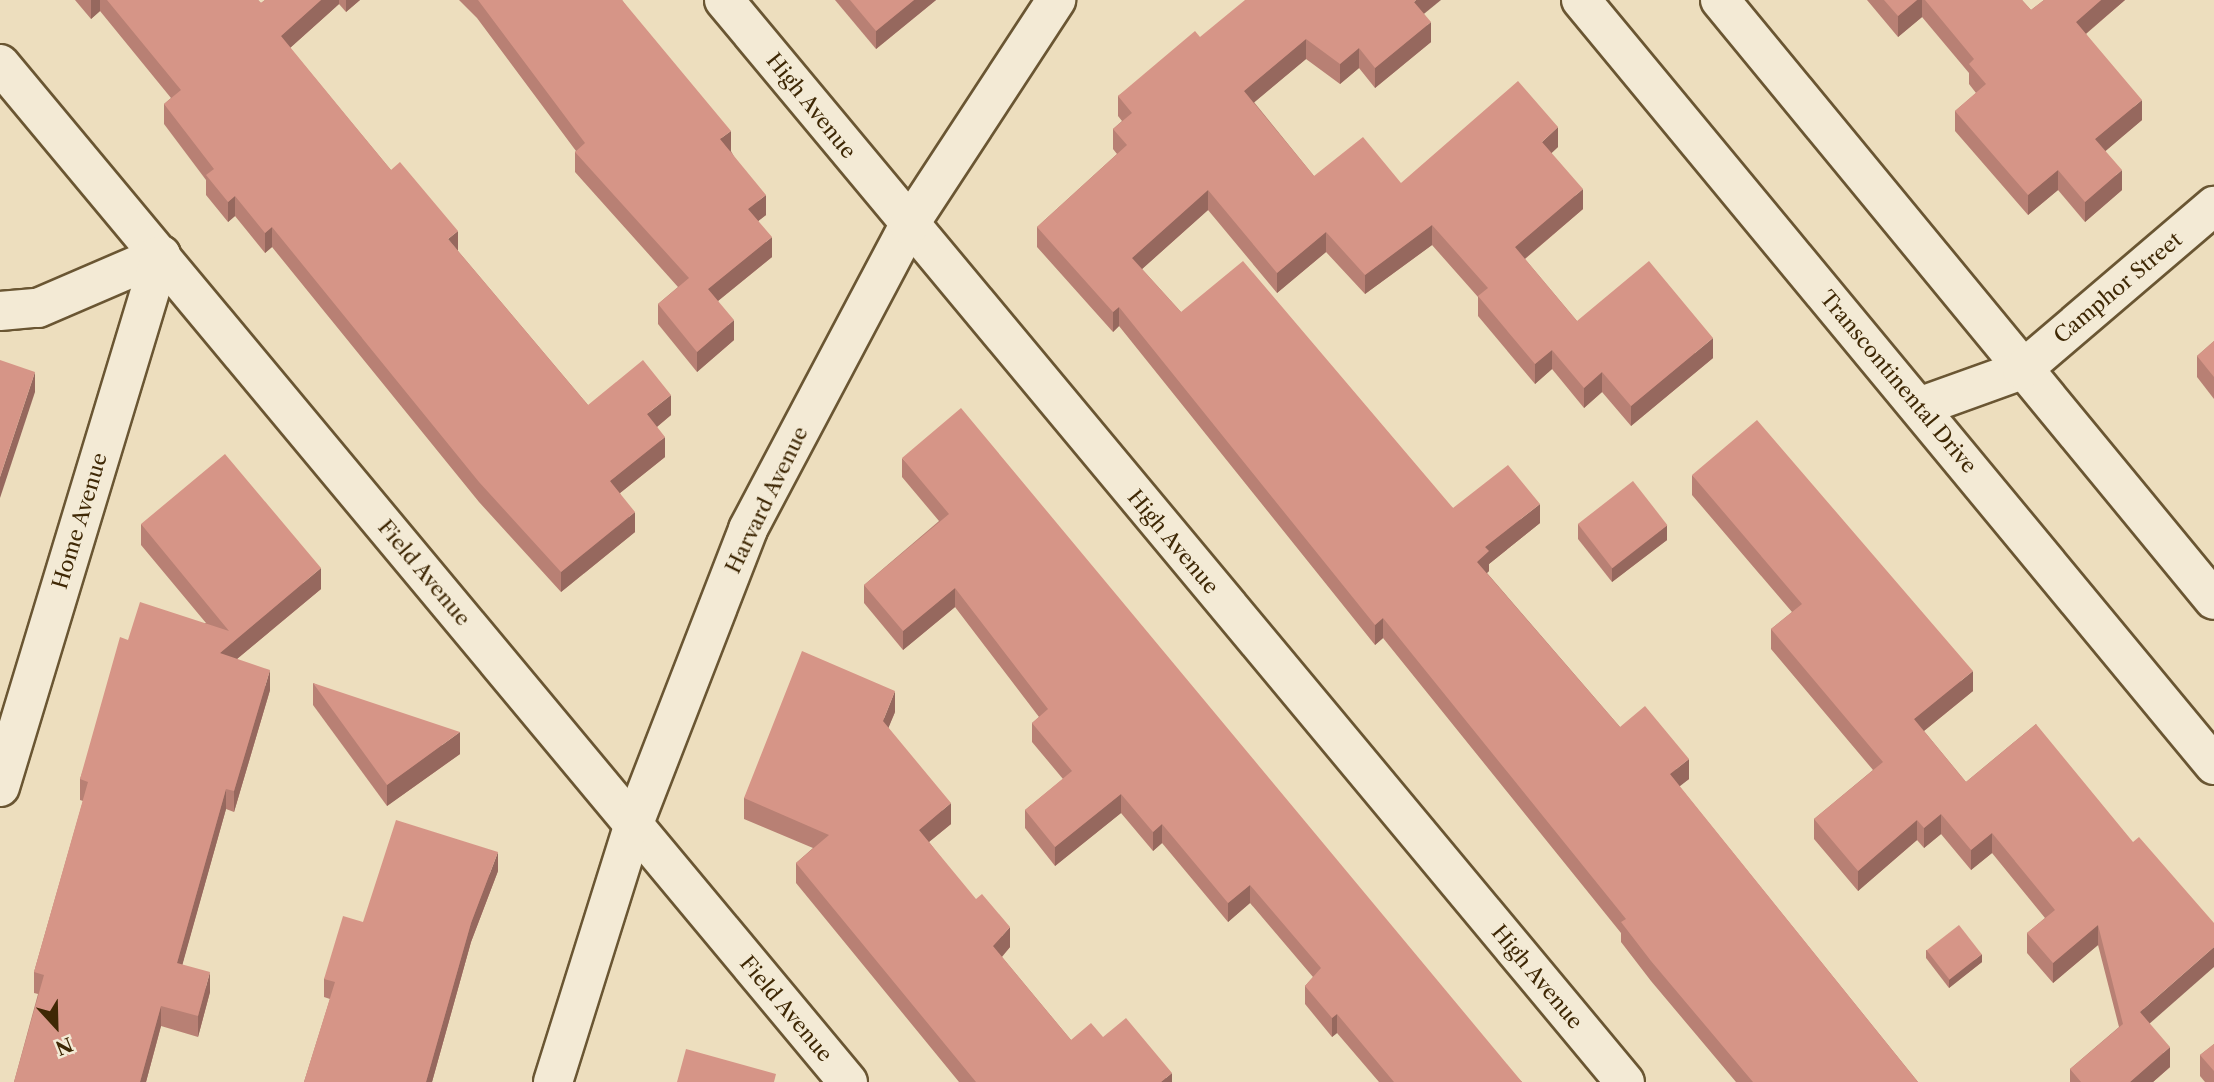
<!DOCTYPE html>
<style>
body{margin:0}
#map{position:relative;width:2214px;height:1082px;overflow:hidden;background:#eddebe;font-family:"Libre Caslon Text",serif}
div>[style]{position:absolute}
.roads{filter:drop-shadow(2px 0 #6a5633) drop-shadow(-2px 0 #6a5633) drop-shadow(0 2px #6a5633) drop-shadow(0 -2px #6a5633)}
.minor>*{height:38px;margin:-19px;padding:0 19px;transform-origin:19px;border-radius:19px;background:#f3ead5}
.wall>*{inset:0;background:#b88074}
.shaded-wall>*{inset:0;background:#96685e}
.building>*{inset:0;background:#d69587;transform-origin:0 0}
span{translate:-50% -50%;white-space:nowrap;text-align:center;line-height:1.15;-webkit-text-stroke:5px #f3ead5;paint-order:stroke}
.street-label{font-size:21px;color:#3f2805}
.north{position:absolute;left:21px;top:991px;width:70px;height:70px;-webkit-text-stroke:5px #f3ead5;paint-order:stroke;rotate:158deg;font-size:19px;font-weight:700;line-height:28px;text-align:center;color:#3f2805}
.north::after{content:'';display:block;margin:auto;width:24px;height:32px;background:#3f2805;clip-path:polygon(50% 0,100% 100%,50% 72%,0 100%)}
</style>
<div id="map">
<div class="roads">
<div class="minor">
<i style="left:724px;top:0;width:1408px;rotate:50.22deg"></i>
<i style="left:1581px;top:0;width:993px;rotate:50.39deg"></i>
<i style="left:1720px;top:0;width:777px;rotate:50.53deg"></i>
<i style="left:0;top:64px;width:1325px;rotate:50.21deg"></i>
<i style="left:0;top:311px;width:38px;rotate:-5deg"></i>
<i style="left:38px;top:308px;width:134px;rotate:-23.3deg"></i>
<i style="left:1919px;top:407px;width:109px;rotate:-19.8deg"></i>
<i style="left:2022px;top:370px;width:253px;rotate:-40.5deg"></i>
<i style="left:0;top:787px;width:556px;rotate:-73.16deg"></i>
<i style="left:553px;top:1082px;width:268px;rotate:-72.6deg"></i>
<i style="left:633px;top:826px;width:318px;rotate:-68.8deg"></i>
<i style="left:748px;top:529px;width:344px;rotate:-62.1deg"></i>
<i style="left:909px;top:225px;width:269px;rotate:-56.8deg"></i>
</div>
</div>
<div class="wall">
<i style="clip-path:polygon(75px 0,258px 0,261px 3px,265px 0,360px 0,346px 12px,339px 4px,290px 48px,458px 251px,588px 405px,671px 415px,657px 427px,665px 457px,620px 493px,635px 532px,561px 592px,479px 502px,272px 247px,265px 253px,235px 216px,228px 222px,206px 195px,206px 180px,164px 124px,164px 104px,171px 98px,100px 11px,91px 19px)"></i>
<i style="clip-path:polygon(459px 0,622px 0,731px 151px,766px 215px,758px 221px,772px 257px,718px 301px,734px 340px,697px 372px,658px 324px,658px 304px,678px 287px,575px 172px,575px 152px,576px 151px,477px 18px)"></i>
<i style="clip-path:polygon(835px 0,936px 0,876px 49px)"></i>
<i style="clip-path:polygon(1867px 0,2022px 0,2031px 10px,2044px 0,2125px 0,2086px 34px,2142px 120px,2105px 151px,2122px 190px,2085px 222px,2058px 190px,2028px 215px,1955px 131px,1955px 111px,1976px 93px,1969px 84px,1969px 73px,1922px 17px,1898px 37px)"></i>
<i style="clip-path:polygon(1424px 14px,1431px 42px,1375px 88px,1359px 68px,1340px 84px,1306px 59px,1254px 102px,1314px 176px,1401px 183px,1558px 147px,1551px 153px,1583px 209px,1525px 259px,1577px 321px,1713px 358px,1631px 426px,1602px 392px,1584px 408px,1552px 369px,1535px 384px,1478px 316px,1478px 297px,1432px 245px,1365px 294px,1326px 252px,1277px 293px,1208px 210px,1142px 269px,1181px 312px,1453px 508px,1540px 523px,1489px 564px,1489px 571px,1487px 573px,1620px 727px,1689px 779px,1679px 786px,1918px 1082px,1736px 1082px,1651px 981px,1621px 942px,1621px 933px,1383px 638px,1375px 645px,1119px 326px,1113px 332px,1037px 247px,1037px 227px,1117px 154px,1113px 149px,1113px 129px,1122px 121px,1118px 116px,1118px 96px,1200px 37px)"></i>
<i style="clip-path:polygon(2214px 341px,2214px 399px,2197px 377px,2197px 356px)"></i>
<i style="clip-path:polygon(902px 458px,1522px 1082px,1379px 1082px,1337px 1033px,1332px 1037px,1305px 1004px,1305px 986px,1313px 977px,1250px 903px,1228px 922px,1162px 843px,1153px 851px,1121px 813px,1055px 866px,1025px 828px,1025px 810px,1063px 779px,1032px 742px,1032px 723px,1039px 717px,955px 607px,903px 650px,864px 603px,864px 585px,939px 521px,902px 477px)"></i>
<i style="clip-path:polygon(1692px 475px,1973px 691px,1924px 731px,1966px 782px,2036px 724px,2149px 1023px,2170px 1067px,2153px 1082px,2070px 1082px,2070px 1069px,2119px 1027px,2098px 945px,2053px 983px,2027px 953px,2027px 933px,2045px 918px,1992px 853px,1971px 870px,1941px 834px,1924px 848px,1917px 840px,1858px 891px,1814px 839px,1814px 819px,1873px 770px,1771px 649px,1771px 629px,1792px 612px,1692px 495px)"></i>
<i style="clip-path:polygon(141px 524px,321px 589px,237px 659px,270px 690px,234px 812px,226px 809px,182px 965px,210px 992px,198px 1037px,161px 1026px,146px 1082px,14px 1082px,38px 994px,34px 993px,34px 972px,83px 801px,80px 800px,80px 779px,128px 640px,206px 623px,141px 545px)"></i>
<i style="clip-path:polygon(1578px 524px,1667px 540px,1612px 582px,1578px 539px)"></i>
<i style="clip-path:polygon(313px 683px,460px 754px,387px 806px,313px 705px)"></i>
<i style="clip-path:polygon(895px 712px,888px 728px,951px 824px,929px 842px,1010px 947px,1002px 957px,1071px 1040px,1103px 1037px,1172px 1082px,959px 1082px,796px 883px,796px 863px,813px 848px,744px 819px,744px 798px)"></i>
<i style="clip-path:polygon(498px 871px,471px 942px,432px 1082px,304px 1082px,330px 999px,324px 997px,324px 979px,363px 922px)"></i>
<i style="clip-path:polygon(1926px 950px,1982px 962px,1949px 988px,1926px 958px)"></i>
<i style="clip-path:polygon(2214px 1044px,2214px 1082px,2205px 1082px,2200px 1076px,2200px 1055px)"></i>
</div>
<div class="shaded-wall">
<i style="clip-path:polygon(91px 0,100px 0,100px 11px,91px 19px)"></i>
<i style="clip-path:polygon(321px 0,339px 0,339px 4px,281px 56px,281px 36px)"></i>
<i style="clip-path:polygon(346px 0,360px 0,346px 12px)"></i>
<i style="clip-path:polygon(914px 0,936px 0,876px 49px,876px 31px)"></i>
<i style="clip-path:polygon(1416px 0,1441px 0,1414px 22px,1414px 2px)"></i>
<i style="clip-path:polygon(1917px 0,1922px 0,1922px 17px,1898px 37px,1898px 16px)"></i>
<i style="clip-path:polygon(2101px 0,2125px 0,2076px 42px,2076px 22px)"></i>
<i style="clip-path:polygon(1431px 22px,1431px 42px,1375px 88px,1375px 68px)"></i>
<i style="clip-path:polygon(1306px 39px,1306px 59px,1244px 111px,1244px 91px)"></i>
<i style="clip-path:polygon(1359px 48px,1359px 68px,1340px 84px,1340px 64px)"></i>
<i style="clip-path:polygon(2142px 100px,2142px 120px,2095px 160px,2095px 139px)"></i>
<i style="clip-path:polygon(1558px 127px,1558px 147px,1542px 162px,1542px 142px)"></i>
<i style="clip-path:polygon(731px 131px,731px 151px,720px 159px,720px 139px)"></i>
<i style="clip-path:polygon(2058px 170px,2058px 190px,2028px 215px,2028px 195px)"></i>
<i style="clip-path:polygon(2122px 170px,2122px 190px,2085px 222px,2085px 202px)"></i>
<i style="clip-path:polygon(1583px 189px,1583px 209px,1515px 267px,1515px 247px)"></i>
<i style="clip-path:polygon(1208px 190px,1208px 210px,1132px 278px,1132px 258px)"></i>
<i style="clip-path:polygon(766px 195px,766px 215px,748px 229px,748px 209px)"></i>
<i style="clip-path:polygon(235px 196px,235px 216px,228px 222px,228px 202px)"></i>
<i style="clip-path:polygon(1432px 225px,1432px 245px,1365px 294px,1365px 275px)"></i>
<i style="clip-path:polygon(272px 227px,272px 247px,265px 253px,265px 233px)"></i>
<i style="clip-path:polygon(458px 231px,458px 251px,448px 239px)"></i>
<i style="clip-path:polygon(1326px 232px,1326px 252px,1277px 293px,1277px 273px)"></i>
<i style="clip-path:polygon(772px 237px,772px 257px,708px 309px,708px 289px)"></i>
<i style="clip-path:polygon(1119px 307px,1119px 326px,1113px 332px,1113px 312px)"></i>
<i style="clip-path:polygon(734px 320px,734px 340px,697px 372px,697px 352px)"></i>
<i style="clip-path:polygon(1713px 338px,1713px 358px,1631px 426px,1631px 406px)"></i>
<i style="clip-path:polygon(1552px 350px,1552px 369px,1535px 384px,1535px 364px)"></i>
<i style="clip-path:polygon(35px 372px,35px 392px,0 498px,0 477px)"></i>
<i style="clip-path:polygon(1602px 372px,1602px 392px,1584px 408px,1584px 388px)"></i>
<i style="clip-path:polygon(671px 395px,671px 415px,647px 435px,647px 414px)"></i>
<i style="clip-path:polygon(665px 437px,665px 457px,610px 501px,610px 481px)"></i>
<i style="clip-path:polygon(1540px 504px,1540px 523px,1489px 564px,1489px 571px,1477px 582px,1477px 562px,1485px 547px)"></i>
<i style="clip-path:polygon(635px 512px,635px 532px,561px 592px,561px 572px)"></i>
<i style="clip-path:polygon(1667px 525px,1667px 540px,1612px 582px,1612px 567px)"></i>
<i style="clip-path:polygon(321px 568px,321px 589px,220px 673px,220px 653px)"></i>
<i style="clip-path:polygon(955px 588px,955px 607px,903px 650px,903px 631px)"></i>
<i style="clip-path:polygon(1383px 618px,1383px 638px,1375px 645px,1375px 625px)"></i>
<i style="clip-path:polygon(270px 670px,270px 690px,234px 812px,234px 791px)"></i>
<i style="clip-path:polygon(1973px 671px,1973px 691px,1914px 739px,1914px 719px)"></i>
<i style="clip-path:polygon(895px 691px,895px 712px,883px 741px,883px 721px)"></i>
<i style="clip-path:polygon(460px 732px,460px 754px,387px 806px,387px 785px)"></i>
<i style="clip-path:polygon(1689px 759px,1689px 779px,1670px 794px,1670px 774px)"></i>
<i style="clip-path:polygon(226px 789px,226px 809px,177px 984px,177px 963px)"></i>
<i style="clip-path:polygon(1121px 794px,1121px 813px,1055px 866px,1055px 847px)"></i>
<i style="clip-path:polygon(951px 803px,951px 824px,919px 850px,919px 830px)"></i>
<i style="clip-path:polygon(1941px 814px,1941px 834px,1924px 848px,1924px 828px)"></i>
<i style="clip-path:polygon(1917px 820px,1917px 840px,1858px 891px,1858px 871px)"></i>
<i style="clip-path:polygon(1162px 824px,1162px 843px,1153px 851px,1153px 832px)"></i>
<i style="clip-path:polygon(1992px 833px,1992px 853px,1971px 870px,1971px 850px)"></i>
<i style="clip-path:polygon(498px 852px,498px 871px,471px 942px,432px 1082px,426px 1082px,471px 923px)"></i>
<i style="clip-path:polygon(1250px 885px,1250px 903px,1228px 922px,1228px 903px)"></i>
<i style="clip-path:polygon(2098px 925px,2098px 945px,2053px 983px,2053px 963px)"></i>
<i style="clip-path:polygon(1010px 927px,1010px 947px,993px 967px,993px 946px)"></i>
<i style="clip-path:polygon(2214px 947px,2214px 967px,2140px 1032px,2140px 1012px)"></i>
<i style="clip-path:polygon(1982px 954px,1982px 962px,1949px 988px,1949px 980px)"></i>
<i style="clip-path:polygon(210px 972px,210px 992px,198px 1037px,198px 1016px)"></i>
<i style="clip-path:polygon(161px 1006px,161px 1026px,146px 1082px,140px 1082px)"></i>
<i style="clip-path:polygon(1337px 1014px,1337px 1033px,1332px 1037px,1332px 1018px)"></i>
<i style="clip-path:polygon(2170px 1047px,2170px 1067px,2153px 1082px,2130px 1082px)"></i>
<i style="clip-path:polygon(1172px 1073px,1172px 1082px,1161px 1082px)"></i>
</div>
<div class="building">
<i style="clip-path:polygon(107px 0,258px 0,261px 3px,265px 0,321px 0,281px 36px,391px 170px,400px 162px,458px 231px,448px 239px,588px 405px,643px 360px,671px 395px,647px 414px,665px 437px,610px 481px,635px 512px,561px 572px,479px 482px,272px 227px,265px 233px,235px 196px,228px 202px,206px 175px,214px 169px,164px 104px,181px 90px)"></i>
<i style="clip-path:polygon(478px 0,622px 0,731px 131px,720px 139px,766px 195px,748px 209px,772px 237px,708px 289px,734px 320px,697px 352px,658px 304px,689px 278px,575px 152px,585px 143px)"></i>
<i style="clip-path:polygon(850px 0,914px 0,876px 31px)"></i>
<i style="clip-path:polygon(1245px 0,1416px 0,1414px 2px,1431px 22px,1375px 68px,1359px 48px,1340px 64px,1306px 39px,1244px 91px,1314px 176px,1363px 137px,1401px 183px,1518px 81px,1558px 127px,1542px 142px,1583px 189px,1515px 247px,1577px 321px,1649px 261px,1713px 338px,1631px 406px,1602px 372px,1584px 388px,1552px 350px,1535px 364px,1478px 296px,1488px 288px,1432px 225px,1365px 275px,1326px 232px,1277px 273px,1208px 190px,1132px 258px,1181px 312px,1243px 261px,1453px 508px,1508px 465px,1540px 504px,1485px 547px,1489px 551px,1477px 562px,1620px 727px,1645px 706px,1689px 759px,1670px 774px,1918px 1082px,1753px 1082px,1651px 961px,1621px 922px,1626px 919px,1383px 618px,1375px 625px,1119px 307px,1113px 312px,1037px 227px,1127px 145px,1113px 129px,1132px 113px,1118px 96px,1195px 31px,1200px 37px)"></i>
<i style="clip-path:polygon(1884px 0,1917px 0,1898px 16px)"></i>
<i style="clip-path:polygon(1925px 0,2022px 0,2031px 10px,2044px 0,2101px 0,2076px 22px,2142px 100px,2095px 139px,2122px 170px,2085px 202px,2058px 170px,2028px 195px,1955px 111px,1986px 84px,1969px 64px,1974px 59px)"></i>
<i style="clip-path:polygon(2214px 341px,2214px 377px,2197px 356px)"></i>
<i style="clip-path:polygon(0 360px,35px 372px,0 477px)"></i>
<i style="clip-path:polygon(961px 408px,1522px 1082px,1394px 1082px,1337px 1014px,1332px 1018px,1305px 986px,1321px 968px,1250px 885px,1228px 903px,1162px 824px,1153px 832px,1121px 794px,1055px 847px,1025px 810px,1072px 771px,1032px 723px,1048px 709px,955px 588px,903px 631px,864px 585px,949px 514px,902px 458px)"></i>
<i style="clip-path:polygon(1757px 420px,1973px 671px,1914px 719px,1966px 782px,2036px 724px,2133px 842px,2139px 837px,2214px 923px,2214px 947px,2140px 1012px,2170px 1047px,2130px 1082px,2081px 1082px,2070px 1069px,2123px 1024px,2098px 925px,2053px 963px,2027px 933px,2055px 910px,1992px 833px,1971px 850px,1941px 814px,1924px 828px,1917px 820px,1858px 871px,1814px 819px,1883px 762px,1771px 629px,1802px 604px,1692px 475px)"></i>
<i style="clip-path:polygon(225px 454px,321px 568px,220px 653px,270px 670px,234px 791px,226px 789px,177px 963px,210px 972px,198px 1016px,161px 1006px,140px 1082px,14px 1082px,44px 975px,34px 972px,88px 782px,80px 779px,120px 637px,128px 640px,140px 602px,229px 631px,141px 524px)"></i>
<i style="left:1633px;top:481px;width:56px;height:70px;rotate:52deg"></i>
<i style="clip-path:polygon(802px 651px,895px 691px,883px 721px,951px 803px,919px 830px,976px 899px,982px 894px,1010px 927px,993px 946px,1071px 1040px,1091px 1023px,1103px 1037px,1126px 1018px,1172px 1073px,1161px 1082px,976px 1082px,796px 863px,829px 835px,744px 798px)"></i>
<i style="clip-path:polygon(313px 683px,460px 732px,387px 785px)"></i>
<i style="clip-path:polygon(396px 820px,498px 852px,471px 923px,426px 1082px,304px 1082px,335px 982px,324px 979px,343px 916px,363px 922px)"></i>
<i style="left:1959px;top:925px;width:37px;height:41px;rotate:52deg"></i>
<i style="clip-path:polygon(2214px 1044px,2214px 1071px,2200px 1055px)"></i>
<i style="clip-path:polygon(686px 1049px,776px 1074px,774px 1082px,677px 1082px)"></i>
</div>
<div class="street-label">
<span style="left:811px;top:106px;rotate:51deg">High Avenue</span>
<span style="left:2118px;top:288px;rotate:-40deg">Camphor Street</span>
<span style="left:1898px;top:382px;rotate:50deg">Transcontinental Drive</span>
<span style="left:767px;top:500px;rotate:-64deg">Harvard Avenue</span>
<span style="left:80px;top:521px;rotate:-73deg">Home Avenue</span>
<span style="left:1173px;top:542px;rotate:50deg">High Avenue</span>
<span style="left:424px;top:573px;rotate:50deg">Field Avenue</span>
<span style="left:1537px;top:977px;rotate:50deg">High Avenue</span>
<span style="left:786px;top:1009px;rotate:50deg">Field Avenue</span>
</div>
<div class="north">N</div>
</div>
